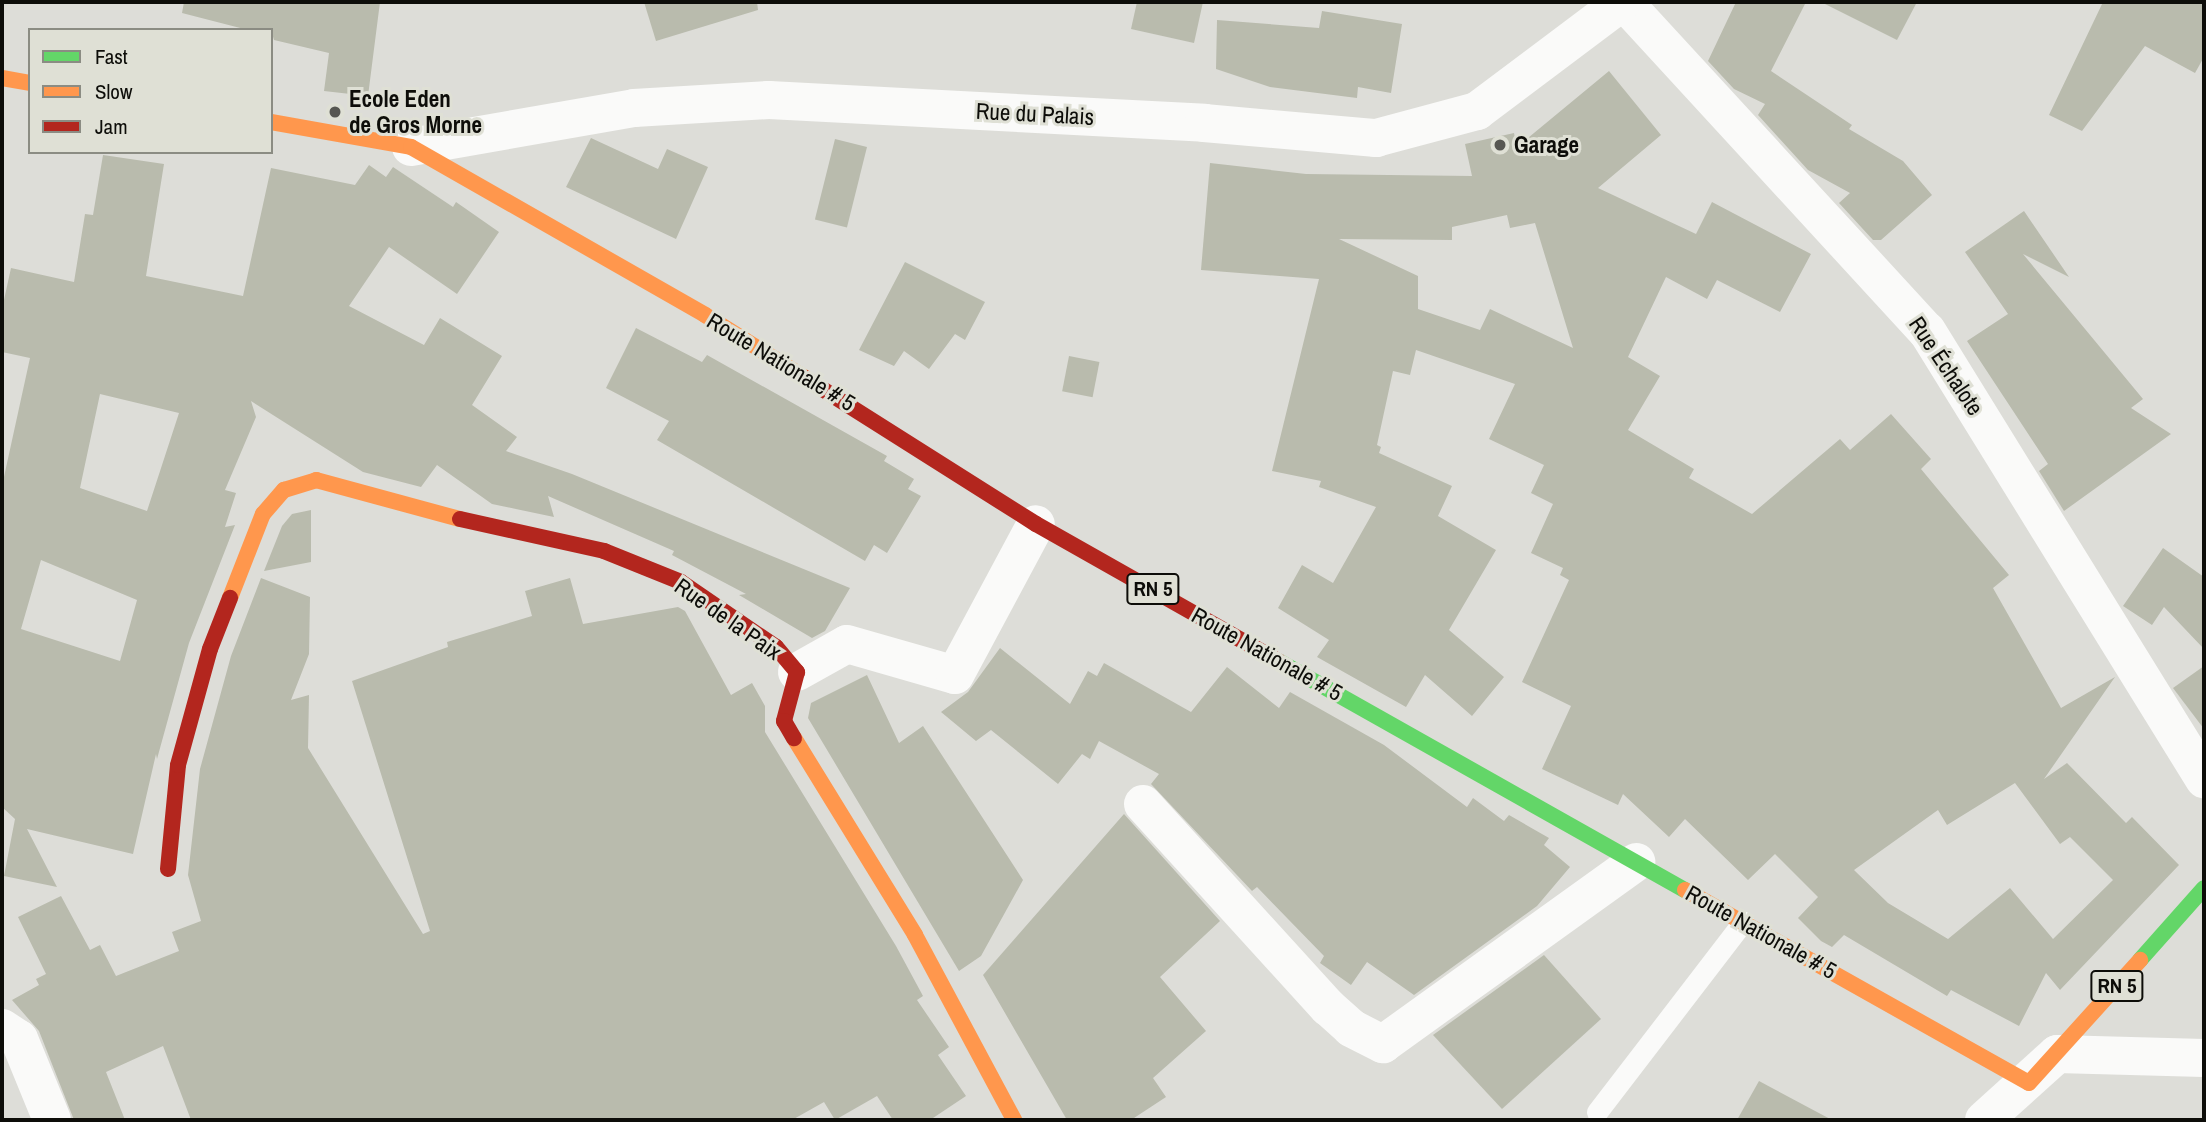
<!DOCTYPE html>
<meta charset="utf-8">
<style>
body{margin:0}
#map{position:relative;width:2206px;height:1122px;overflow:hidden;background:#ddddd8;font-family:"Archivo Narrow",sans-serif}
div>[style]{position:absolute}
.building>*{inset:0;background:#b9bbad;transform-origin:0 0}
.lane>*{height:21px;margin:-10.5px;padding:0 10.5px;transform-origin:10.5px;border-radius:10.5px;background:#fafaf9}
.street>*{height:38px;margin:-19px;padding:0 19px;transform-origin:19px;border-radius:19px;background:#fafaf9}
.fast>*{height:16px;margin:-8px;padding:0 8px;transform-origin:8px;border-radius:8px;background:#63d668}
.slow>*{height:16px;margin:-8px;padding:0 8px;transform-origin:8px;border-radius:8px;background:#ff974d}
.jam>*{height:16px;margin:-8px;padding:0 8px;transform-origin:8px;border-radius:8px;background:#b3261e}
.dots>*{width:19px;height:19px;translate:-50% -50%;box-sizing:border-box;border:4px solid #dfe0d5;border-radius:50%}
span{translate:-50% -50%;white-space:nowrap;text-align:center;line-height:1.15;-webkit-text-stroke:6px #dfe0d5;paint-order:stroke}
.shield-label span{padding:2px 5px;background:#dfe0d5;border:2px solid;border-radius:5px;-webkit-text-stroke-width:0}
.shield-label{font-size:21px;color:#0d0d09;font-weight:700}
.poi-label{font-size:23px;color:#0d0d09;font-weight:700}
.left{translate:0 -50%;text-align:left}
.street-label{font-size:23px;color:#0d0d09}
.frame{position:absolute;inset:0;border:4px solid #0d0d09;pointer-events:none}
.legend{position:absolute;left:28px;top:28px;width:245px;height:126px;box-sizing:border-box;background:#dfe0d5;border:2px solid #8b8c83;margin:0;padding:9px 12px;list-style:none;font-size:21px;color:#0d0d09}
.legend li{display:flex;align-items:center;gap:14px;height:35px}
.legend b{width:35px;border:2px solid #8b8c83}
</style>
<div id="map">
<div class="building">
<i style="clip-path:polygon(184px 2px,380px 2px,368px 96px,324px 91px,329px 53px,274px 40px,271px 30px,248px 30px,182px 13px)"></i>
<i style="clip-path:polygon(644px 2px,757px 2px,758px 10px,656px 41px)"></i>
<i style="clip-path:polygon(1137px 2px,1203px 2px,1194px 43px,1131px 29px)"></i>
<i style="clip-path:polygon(1736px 2px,1806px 2px,1771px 71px,1852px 125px,1849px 129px,1903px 161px,1932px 195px,1881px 240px,1873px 240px,1839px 203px,1850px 193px,1808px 170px,1758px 115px,1765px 104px,1734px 89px,1708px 61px)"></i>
<i style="clip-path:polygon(1821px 2px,1917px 2px,1897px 40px)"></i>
<i style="clip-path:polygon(2103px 2px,2204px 2px,2204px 57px,2195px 73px,2145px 46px,2082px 131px,2049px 115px)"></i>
<i style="clip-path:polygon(1322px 11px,1402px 24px,1391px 93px,1358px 87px,1357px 98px,1270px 87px,1216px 69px,1217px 20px,1319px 28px)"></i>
<i style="clip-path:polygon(evenodd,1609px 71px,1661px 135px,1598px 188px,1696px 234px,1712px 202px,1811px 254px,1780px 312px,1717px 280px,1707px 299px,1666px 277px,1628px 357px,1660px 376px,1628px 430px,1694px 469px,1689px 478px,1752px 514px,1840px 439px,1850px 450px,1891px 414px,1931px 459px,1921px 469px,2009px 575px,1993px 588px,2061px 708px,2115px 677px,2044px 779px,2067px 763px,2126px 823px,2132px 817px,2179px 865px,2060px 990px,2046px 973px,2019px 1026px,1951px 990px,1947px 996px,1844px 935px,1832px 947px,1821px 941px,1798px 918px,1818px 897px,1775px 854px,1748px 880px,1685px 819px,1669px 837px,1623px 794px,1618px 805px,1542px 769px,1571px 706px,1522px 682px,1569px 580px,1560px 575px,1563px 568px,1531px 553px,1553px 504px,1531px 493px,1544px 465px,1489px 439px,1515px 384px,1416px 350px,1410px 375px,1393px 371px,1377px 445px,1381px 447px,1379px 453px,1452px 486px,1438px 516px,1496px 550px,1449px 630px,1504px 677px,1472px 716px,1425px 675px,1406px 707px,1317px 657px,1329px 640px,1278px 608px,1302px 565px,1333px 583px,1376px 507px,1319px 487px,1321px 481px,1272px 471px,1319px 279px,1201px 270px,1210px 163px,1306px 174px,1472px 176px,1465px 144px,1514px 133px,1517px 147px,1609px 71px,1507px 215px,1510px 228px,1535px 223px,1573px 348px,1490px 309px,1480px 330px,1418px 309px,1418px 276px,1339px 239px,1452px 240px,1452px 227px,1507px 215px,1609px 71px,2015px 783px,2060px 844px,2070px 837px,2113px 880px,2053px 939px,2010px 888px,1948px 939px,1888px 903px,1854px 870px,1938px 810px,1947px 825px,2015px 783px)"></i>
<i style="clip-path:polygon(591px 138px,658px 169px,667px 149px,708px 167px,676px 239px,566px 187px)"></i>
<i style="left:835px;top:139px;width:33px;height:83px;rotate:14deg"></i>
<i style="clip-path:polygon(evenodd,103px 155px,164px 164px,146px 276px,243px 296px,271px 168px,355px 185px,369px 165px,386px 177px,393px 167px,453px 207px,456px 202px,499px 232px,457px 294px,389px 247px,349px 306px,424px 345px,440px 318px,502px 356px,472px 405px,517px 437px,506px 451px,572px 474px,850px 588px,825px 631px,812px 638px,739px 595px,746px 594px,672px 555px,674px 551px,548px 496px,554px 517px,492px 504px,437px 465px,421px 487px,363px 472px,251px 401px,256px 417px,225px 490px,236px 493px,225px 527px,235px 525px,189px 643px,157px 759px,156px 754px,133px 854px,27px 829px,57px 887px,4px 876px,15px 819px,2px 807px,2px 486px,30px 358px,2px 352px,2px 309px,11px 268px,74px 282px,85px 214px,93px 215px,103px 155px,100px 394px,179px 413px,147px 511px,80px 488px,100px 394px,103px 155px,41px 560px,137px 600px,120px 661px,21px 629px,41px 560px)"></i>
<i style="clip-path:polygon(2024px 211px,2069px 277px,2023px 254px,2143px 399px,2131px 408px,2171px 434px,2064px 511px,2039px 471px,2048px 464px,1967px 341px,2008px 314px,1965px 252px)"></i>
<i style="clip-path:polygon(905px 262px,985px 302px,965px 340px,955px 334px,929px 369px,904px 351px,894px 366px,859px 350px)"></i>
<i style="clip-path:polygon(636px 328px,702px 362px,707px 355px,887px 456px,884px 461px,914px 479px,908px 489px,921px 496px,887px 553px,874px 545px,865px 561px,657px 440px,669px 421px,606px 388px)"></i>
<i style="left:1069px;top:356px;width:31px;height:36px;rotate:11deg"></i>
<i style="clip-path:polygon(311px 510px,311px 562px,264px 571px,282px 526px,292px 514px)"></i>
<i style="clip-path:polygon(2163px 548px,2204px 577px,2204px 649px,2164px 607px,2152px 625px,2123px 606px)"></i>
<i style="clip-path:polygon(261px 578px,310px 597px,309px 654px,291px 700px,309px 695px,308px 748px,423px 934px,430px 931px,352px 681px,448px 647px,447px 642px,532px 616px,525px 591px,570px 578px,583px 624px,678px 607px,685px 611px,731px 695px,752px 683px,765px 706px,765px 732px,896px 946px,923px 996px,917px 1000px,949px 1047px,938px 1055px,966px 1096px,930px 1120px,893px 1120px,877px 1096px,835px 1120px,824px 1102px,792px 1120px,191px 1120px,163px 1046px,106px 1072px,125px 1120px,74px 1120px,39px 1031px,12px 1000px,39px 985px,36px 979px,46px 974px,18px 917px,61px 896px,90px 950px,100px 945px,116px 976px,179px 951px,172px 932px,201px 921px,188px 875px,200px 769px,231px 656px)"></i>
<i style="clip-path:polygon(1000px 648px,1070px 704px,1088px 671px,1097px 676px,1104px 663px,1191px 712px,1227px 667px,1279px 708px,1290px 692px,1384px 745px,1467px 807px,1473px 798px,1504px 821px,1509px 815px,1549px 838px,1544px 845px,1570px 867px,1537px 906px,1414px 995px,1367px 962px,1351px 985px,1320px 963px,1324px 956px,1257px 887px,1252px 891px,1151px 784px,1159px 774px,1099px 741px,1090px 759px,1082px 754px,1058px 784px,991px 730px,976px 741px,941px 712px,968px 692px)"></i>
<i style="clip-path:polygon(2204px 666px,2204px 729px,2173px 688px)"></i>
<i style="clip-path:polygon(867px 675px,899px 743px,923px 726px,1023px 880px,981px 956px,959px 971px,808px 718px,811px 703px)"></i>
<i style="clip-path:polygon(1124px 814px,1220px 921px,1160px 977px,1206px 1031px,1153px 1078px,1166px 1097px,1131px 1120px,1067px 1120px,983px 975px)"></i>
<i style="clip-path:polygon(1544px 955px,1601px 1019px,1502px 1109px,1433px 1035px)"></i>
<i style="clip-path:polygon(1759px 1081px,1832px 1120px,1737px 1120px)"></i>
</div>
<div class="lane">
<i style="left:1597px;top:1112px;width:240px;rotate:-52.5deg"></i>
</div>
<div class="street">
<i style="left:1624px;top:2px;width:447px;rotate:47.4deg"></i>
<i style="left:1927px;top:331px;width:527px;rotate:58.27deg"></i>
<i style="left:411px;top:147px;width:226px;rotate:-9.9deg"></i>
<i style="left:634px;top:108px;width:135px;rotate:-3.4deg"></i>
<i style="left:769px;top:100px;width:436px;rotate:3deg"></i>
<i style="left:1204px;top:123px;width:173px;rotate:5deg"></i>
<i style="left:1376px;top:138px;width:105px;rotate:-15deg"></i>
<i style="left:1477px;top:111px;width:181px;rotate:-36.9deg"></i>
<i style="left:797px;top:672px;width:57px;rotate:-29.2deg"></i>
<i style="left:847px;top:644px;width:112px;rotate:16deg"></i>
<i style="left:955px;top:675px;width:171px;rotate:-61.8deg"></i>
<i style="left:1143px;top:804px;width:275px;rotate:47.7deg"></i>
<i style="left:1328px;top:1007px;width:31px;rotate:42deg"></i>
<i style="left:1351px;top:1028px;width:36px;rotate:27deg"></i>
<i style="left:1383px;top:1044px;width:312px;rotate:-35.7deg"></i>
<i style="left:2px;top:1028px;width:20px;rotate:33deg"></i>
<i style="left:19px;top:1039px;width:87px;rotate:67.8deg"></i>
<i style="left:1984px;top:1120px;width:98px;rotate:-42.1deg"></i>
<i style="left:2057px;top:1054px;width:147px;rotate:1.6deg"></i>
</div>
<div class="fast">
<i style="left:1280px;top:662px;width:465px;rotate:29.4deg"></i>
<i style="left:2140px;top:960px;width:96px;rotate:-48.4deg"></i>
</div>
<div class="slow">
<i style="left:2px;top:78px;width:28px;rotate:10deg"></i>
<i style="left:271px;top:122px;width:142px;rotate:10.1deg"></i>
<i style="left:411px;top:147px;width:339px;rotate:29.7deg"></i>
<i style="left:705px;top:315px;width:118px;rotate:32.2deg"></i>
<i style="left:230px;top:598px;width:90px;rotate:-68.6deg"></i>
<i style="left:263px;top:514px;width:32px;rotate:-49deg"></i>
<i style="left:284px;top:490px;width:34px;rotate:-17deg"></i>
<i style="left:316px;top:480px;width:149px;rotate:15.2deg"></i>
<i style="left:794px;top:738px;width:231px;rotate:58.4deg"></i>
<i style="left:915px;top:935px;width:210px;rotate:61.8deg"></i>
<i style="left:1685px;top:890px;width:394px;rotate:29.3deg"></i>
<i style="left:2029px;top:1083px;width:166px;rotate:-47.9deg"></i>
</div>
<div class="jam">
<i style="left:805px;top:378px;width:273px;rotate:32.3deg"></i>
<i style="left:1036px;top:524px;width:280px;rotate:29.5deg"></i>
<i style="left:460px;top:519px;width:148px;rotate:12.5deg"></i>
<i style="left:604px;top:551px;width:83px;rotate:21.9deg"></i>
<i style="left:681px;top:582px;width:115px;rotate:34.4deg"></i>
<i style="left:776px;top:647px;width:33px;rotate:50deg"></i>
<i style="left:797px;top:672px;width:51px;rotate:104.9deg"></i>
<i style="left:784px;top:721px;width:20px;rotate:60deg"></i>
<i style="left:168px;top:869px;width:104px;rotate:-84.5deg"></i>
<i style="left:178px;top:765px;width:120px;rotate:-74.6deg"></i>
<i style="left:210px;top:649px;width:55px;rotate:-68.6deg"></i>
</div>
<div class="dots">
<i style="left:335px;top:112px;background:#565651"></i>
<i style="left:1500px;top:145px;background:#565651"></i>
</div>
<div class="shield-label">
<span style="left:1153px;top:589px">RN 5</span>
<span style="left:2117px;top:986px">RN 5</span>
</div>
<div class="poi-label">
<span class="left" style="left:349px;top:112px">Ecole Eden<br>de Gros Morne</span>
<span class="left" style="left:1514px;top:145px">Garage</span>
</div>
<div class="street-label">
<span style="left:1035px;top:114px;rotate:3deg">Rue du Palais</span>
<span style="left:781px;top:362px;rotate:31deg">Route Nationale # 5</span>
<span style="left:1946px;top:366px;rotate:56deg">Rue Échalote</span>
<span style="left:728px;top:619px;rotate:35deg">Rue de la Paix</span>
<span style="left:1267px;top:654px;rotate:29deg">Route Nationale # 5</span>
<span style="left:1761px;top:932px;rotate:29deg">Route Nationale # 5</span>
</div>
<div class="frame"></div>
<ul class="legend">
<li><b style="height:9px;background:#63d668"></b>Fast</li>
<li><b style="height:9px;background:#ff974d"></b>Slow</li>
<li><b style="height:9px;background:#b3261e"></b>Jam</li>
</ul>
</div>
